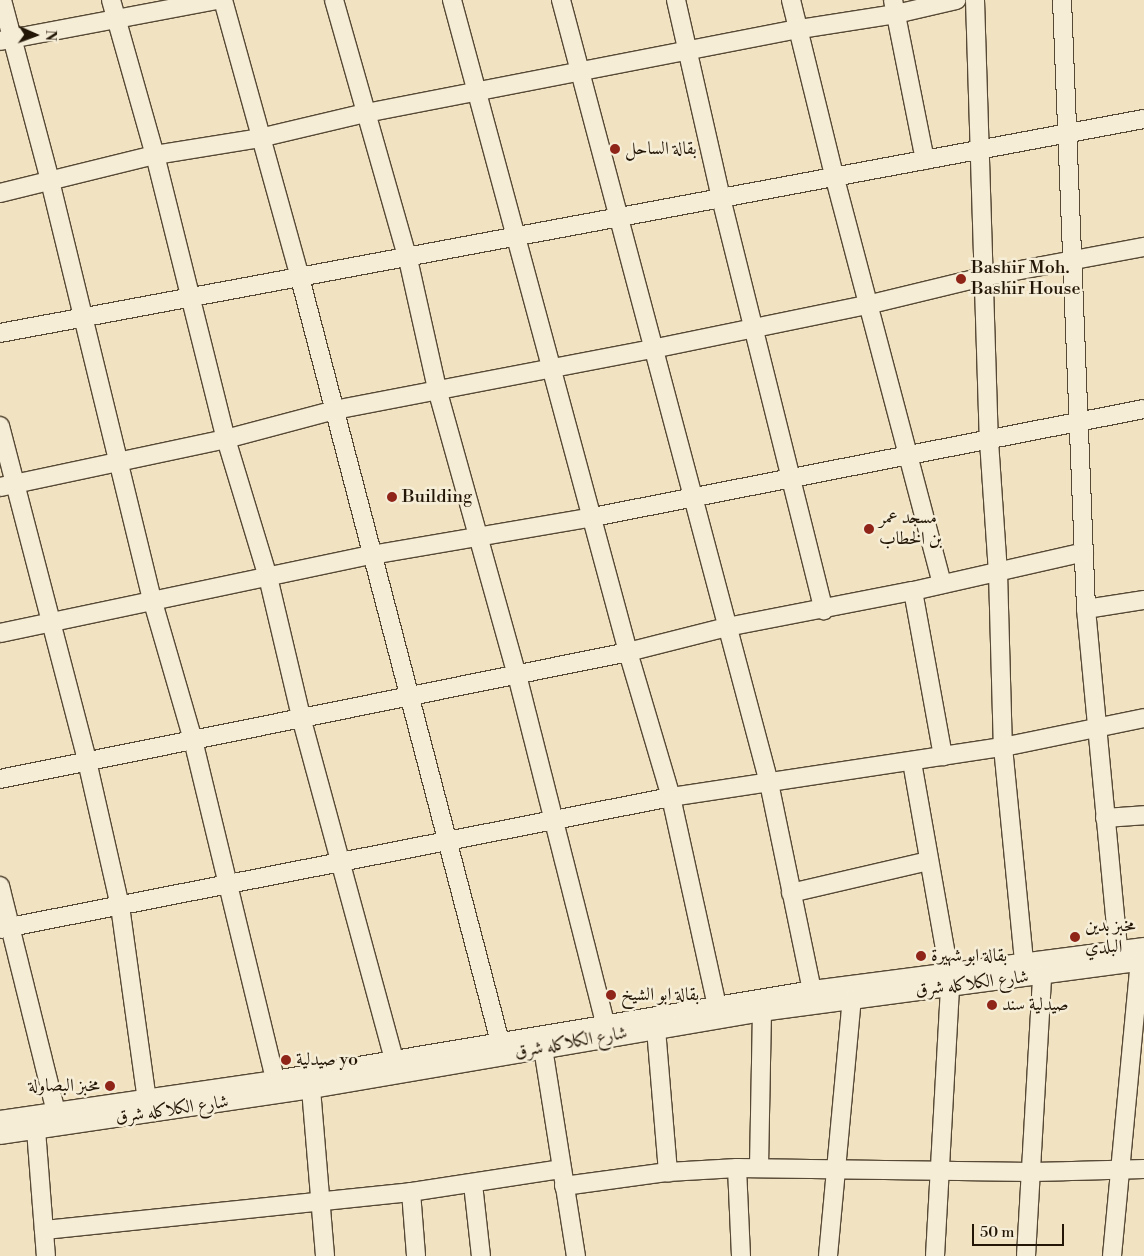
<!DOCTYPE html>
<meta charset="utf-8">
<style>
body{margin:0}
#map{position:relative;width:1144px;height:1256px;overflow:hidden;background:#f1e3c1;font-family:"Libre Bodoni",Amiri,serif}
div>[style]{position:absolute}
.roads{filter:drop-shadow(1px 0 #564935) drop-shadow(-1px 0 #564935) drop-shadow(0 1px #564935) drop-shadow(0 -1px #564935)}
.minor>*{height:18px;margin:-9px;padding:0 9px;transform-origin:9px;border-radius:9px;background:#f6edd7}
.dots>*{width:14px;height:14px;translate:-50% -50%;box-sizing:border-box;border:2px solid #f6edd7;border-radius:50%}
span{translate:-50% -50%;white-space:nowrap;text-align:center;line-height:1.15;-webkit-text-stroke:5px #f6edd7;paint-order:stroke}
.poi-label{font-size:18px;color:#231606}
.left{translate:0 -50%;text-align:left}
.right{translate:-100% -50%;text-align:right}
.street-label{font-size:18px;color:#231606}
.north{position:absolute;left:10px;top:10px;width:50px;height:50px;-webkit-text-stroke:4px #f6edd7;paint-order:stroke;rotate:92deg;font-size:14px;font-weight:700;line-height:20px;text-align:center;color:#231606}
.north::after{content:'';display:block;margin:auto;width:18px;height:22px;background:#231606;clip-path:polygon(50% 0,100% 100%,50% 72%,0 100%)}
.scale{position:absolute;left:972px;top:1224px;width:92px;height:22px;box-sizing:border-box;border:2px solid #231606;border-top:0;padding-left:6px;font-size:15px;line-height:18px;white-space:nowrap;color:#231606;-webkit-text-stroke:4px #f6edd7;paint-order:stroke}
</style>
<div id="map">
<div class="roads">
<div class="minor">
<i style="left:2px;top:0;width:187px;rotate:75.1deg"></i>
<i style="left:50px;top:181px;width:430px;rotate:76.3deg"></i>
<i style="left:152px;top:599px;width:147px;rotate:73.8deg"></i>
<i style="left:193px;top:740px;width:350px;rotate:76.4deg"></i>
<i style="left:111px;top:0;width:161px;rotate:74.2deg"></i>
<i style="left:155px;top:155px;width:293px;rotate:76deg"></i>
<i style="left:226px;top:439px;width:144px;rotate:73.1deg"></i>
<i style="left:268px;top:577px;width:144px;rotate:76.7deg"></i>
<i style="left:301px;top:717px;width:355px;rotate:74.8deg"></i>
<i style="left:223px;top:0;width:288px;rotate:74.5deg"></i>
<i style="left:300px;top:278px;width:790px;rotate:75.33deg"></i>
<i style="left:334px;top:0;width:269px;rotate:74.1deg"></i>
<i style="left:408px;top:259px;width:133px;rotate:77.4deg"></i>
<i style="left:437px;top:389px;width:297px;rotate:74.4deg"></i>
<i style="left:517px;top:675px;width:359px;rotate:75.8deg"></i>
<i style="left:452px;top:0;width:675px;rotate:74.89deg"></i>
<i style="left:628px;top:652px;width:151px;rotate:73.5deg"></i>
<i style="left:671px;top:797px;width:214px;rotate:77.6deg"></i>
<i style="left:561px;top:0;width:810px;rotate:75.12deg"></i>
<i style="left:769px;top:783px;width:211px;rotate:78.3deg"></i>
<i style="left:676px;top:0;width:203px;rotate:77.2deg"></i>
<i style="left:721px;top:198px;width:425px;rotate:76deg"></i>
<i style="left:791px;top:0;width:180px;rotate:76.2deg"></i>
<i style="left:834px;top:175px;width:423px;rotate:75.2deg"></i>
<i style="left:893px;top:0;width:163px;rotate:78.7deg"></i>
<i style="left:975px;top:0;width:441px;rotate:88.2deg"></i>
<i style="left:989px;top:441px;width:131px;rotate:86.1deg"></i>
<i style="left:998px;top:572px;width:175px;rotate:88.4deg"></i>
<i style="left:1003px;top:747px;width:216px;rotate:84.4deg"></i>
<i style="left:1062px;top:0;width:609px;rotate:87.74deg"></i>
<i style="left:1086px;top:609px;width:342px;rotate:84.6deg"></i>
<i style="left:0;top:41px;width:220px;rotate:-10.7deg"></i>
<i style="left:0;top:193px;width:160px;rotate:-13.8deg"></i>
<i style="left:155px;top:155px;width:106px;rotate:-9.2deg"></i>
<i style="left:260px;top:138px;width:109px;rotate:-13.3deg"></i>
<i style="left:366px;top:113px;width:442px;rotate:-11deg"></i>
<i style="left:800px;top:29px;width:97px;rotate:-8.9deg"></i>
<i style="left:896px;top:14px;width:62px;rotate:-13.1deg"></i>
<i style="left:0;top:333px;width:1164px;rotate:-10.6deg"></i>
<i style="left:0;top:426px;width:346px;rotate:75.4deg"></i>
<i style="left:87px;top:761px;width:149px;rotate:77.2deg"></i>
<i style="left:120px;top:906px;width:196px;rotate:82.1deg"></i>
<i style="left:0;top:487px;width:231px;rotate:-12deg"></i>
<i style="left:226px;top:439px;width:113px;rotate:-14.9deg"></i>
<i style="left:335px;top:410px;width:323px;rotate:-10.9deg"></i>
<i style="left:652px;top:349px;width:219px;rotate:-11.6deg"></i>
<i style="left:867px;top:305px;width:119px;rotate:-13.6deg"></i>
<i style="left:983px;top:277px;width:164px;rotate:-10.6deg"></i>
<i style="left:913px;top:591px;width:168px;rotate:79.7deg"></i>
<i style="left:1086px;top:609px;width:59px;rotate:-8.8deg"></i>
<i style="left:0;top:633px;width:379px;rotate:-11.9deg"></i>
<i style="left:371px;top:555px;width:225px;rotate:-9.7deg"></i>
<i style="left:593px;top:517px;width:561px;rotate:-11.09deg"></i>
<i style="left:912px;top:762px;width:213px;rotate:80deg"></i>
<i style="left:0;top:779px;width:641px;rotate:-11.43deg"></i>
<i style="left:628px;top:652px;width:102px;rotate:-14.2deg"></i>
<i style="left:727px;top:627px;width:189px;rotate:-11deg"></i>
<i style="left:913px;top:591px;width:175px;rotate:-12.8deg"></i>
<i style="left:1105px;top:818px;width:39px;rotate:-4deg"></i>
<i style="left:0;top:886px;width:233px;rotate:76.1deg"></i>
<i style="left:791px;top:893px;width:141px;rotate:-13.1deg"></i>
<i style="left:0;top:929px;width:684px;rotate:-11.13deg"></i>
<i style="left:671px;top:797px;width:336px;rotate:-8.6deg"></i>
<i style="left:1003px;top:747px;width:144px;rotate:-11.6deg"></i>
<i style="left:656px;top:1029px;width:144px;rotate:85.2deg"></i>
<i style="left:543px;top:1048px;width:211px;rotate:81deg"></i>
<i style="left:311px;top:1089px;width:168px;rotate:85.2deg"></i>
<i style="left:0;top:1120px;width:278px;rotate:-8.3deg"></i>
<i style="left:275px;top:1080px;width:544px;rotate:-9.51deg"></i>
<i style="left:812px;top:990px;width:335px;rotate:-7.4deg"></i>
<i style="left:36px;top:1130px;width:126px;rotate:85.5deg"></i>
<i style="left:0;top:1135px;width:314px;rotate:-8.4deg"></i>
<i style="left:311px;top:1089px;width:458px;rotate:-9.7deg"></i>
<i style="left:762px;top:1012px;width:385px;rotate:-7.6deg"></i>
<i style="left:759px;top:1167px;width:155px;rotate:-88.9deg"></i>
<i style="left:737px;top:1168px;width:88px;rotate:87.4deg"></i>
<i style="left:473px;top:1184px;width:72px;rotate:83.7deg"></i>
<i style="left:564px;top:1186px;width:105px;rotate:-7.7deg"></i>
<i style="left:668px;top:1172px;width:69px;rotate:-3.3deg"></i>
<i style="left:737px;top:1168px;width:295px;rotate:0.8deg"></i>
<i style="left:1032px;top:1172px;width:112px;rotate:-1.5deg"></i>
<i style="left:411px;top:1192px;width:64px;rotate:85.5deg"></i>
<i style="left:44px;top:1230px;width:369px;rotate:-5.9deg"></i>
<i style="left:411px;top:1192px;width:152px;rotate:-8.7deg"></i>
<i style="left:828px;top:1256px;width:258px;rotate:-84.7deg"></i>
<i style="left:935px;top:1256px;width:270px;rotate:-86.8deg"></i>
<i style="left:1026px;top:1256px;width:281px;rotate:-86.7deg"></i>
<i style="left:1112px;top:1256px;width:295px;rotate:-84.6deg"></i>
</div>
</div>
<div class="dots">
<i style="left:615px;top:149px;background:#8f2418"></i>
<i style="left:961px;top:279px;background:#8f2418"></i>
<i style="left:392px;top:497px;background:#8f2418"></i>
<i style="left:869px;top:529px;background:#8f2418"></i>
<i style="left:1075px;top:937px;background:#8f2418"></i>
<i style="left:921px;top:956px;background:#8f2418"></i>
<i style="left:611px;top:995px;background:#8f2418"></i>
<i style="left:992px;top:1005px;background:#8f2418"></i>
<i style="left:286px;top:1060px;background:#8f2418"></i>
<i style="left:110px;top:1086px;background:#8f2418"></i>
</div>
<div class="poi-label">
<span class="left" style="left:625px;top:149px">بقالة الساحل</span>
<span class="left" style="left:971px;top:279px">Bashir Moh.<br>Bashir House</span>
<span class="left" style="left:402px;top:497px">Building</span>
<span class="left" style="left:879px;top:529px">مسجد عمر<br>بن الخطاب</span>
<span class="left" style="left:1085px;top:937px">مخبز بدين<br>البلدي</span>
<span class="left" style="left:931px;top:956px">بقالة ابو شهيرة</span>
<span class="left" style="left:621px;top:995px">بقالة ابو الشيخ</span>
<span class="left" style="left:1002px;top:1005px">صيدلية سند</span>
<span class="left" style="left:296px;top:1060px">صيدلية yo</span>
<span class="right" style="left:100px;top:1086px">مخبز البصاولة</span>
</div>
<div class="street-label">
<span style="left:972px;top:984px;rotate:-7deg">شارع الكلاكله شرق</span>
<span style="left:571px;top:1043px;rotate:-10deg">شارع الكلاكله شرق</span>
<span style="left:172px;top:1110px;rotate:-8deg">شارع الكلاكله شرق</span>
</div>
<div class="north">N</div>
<div class="scale">50 m</div>
</div>
